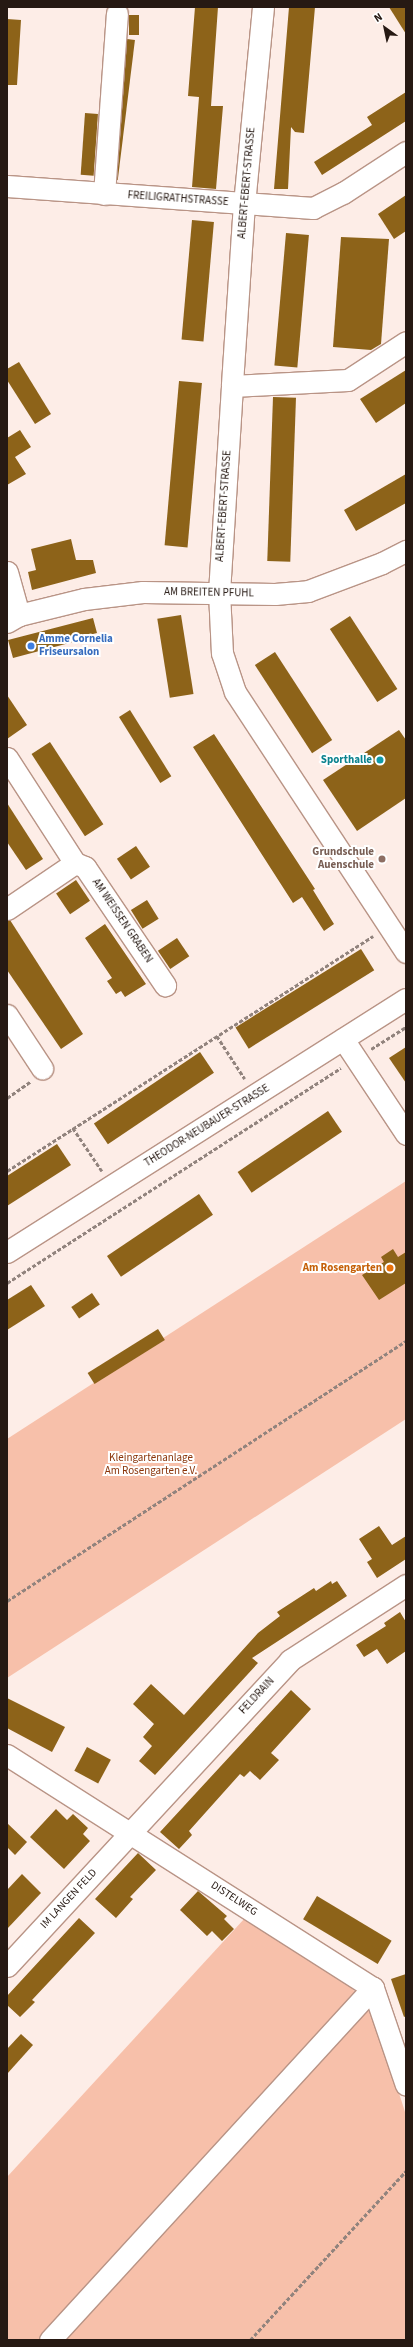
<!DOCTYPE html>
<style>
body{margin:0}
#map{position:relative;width:413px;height:2347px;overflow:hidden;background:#fdede7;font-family:"Source Sans 3",sans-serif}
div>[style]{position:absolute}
.green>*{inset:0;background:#f7c0aa}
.building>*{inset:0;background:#8d6319;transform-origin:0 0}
.path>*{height:2.5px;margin-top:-1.25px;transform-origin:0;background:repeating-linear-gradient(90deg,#91837d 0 4px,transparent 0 6px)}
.roads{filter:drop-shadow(1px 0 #b99486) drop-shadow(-1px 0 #b99486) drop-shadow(0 1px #b99486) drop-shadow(0 -1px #b99486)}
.minor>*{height:21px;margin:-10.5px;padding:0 10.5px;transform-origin:10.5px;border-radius:10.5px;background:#fff}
.dots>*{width:11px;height:11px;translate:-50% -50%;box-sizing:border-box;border:2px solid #fff;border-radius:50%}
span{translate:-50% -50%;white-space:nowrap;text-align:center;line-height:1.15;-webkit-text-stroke:4px #fff;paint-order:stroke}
.street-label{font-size:11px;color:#261913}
.shop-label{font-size:11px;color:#366cbe;font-weight:700}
.left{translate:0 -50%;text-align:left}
.culture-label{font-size:11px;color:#0d838f;font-weight:700}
.right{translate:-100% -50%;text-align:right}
.education-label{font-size:11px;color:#785e54;font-weight:700}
.food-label{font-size:11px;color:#c56008;font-weight:700}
.park-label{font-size:11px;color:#893409}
.frame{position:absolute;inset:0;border:8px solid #261913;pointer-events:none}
.north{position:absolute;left:365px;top:8px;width:40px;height:40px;-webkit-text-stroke:3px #fff;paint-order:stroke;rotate:327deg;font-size:11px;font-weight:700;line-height:16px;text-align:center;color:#261913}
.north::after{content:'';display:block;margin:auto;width:14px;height:18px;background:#261913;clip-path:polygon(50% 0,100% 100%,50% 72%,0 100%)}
</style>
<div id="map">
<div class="green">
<i style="clip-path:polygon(406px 1181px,406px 1419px,7px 1678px,7px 1439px)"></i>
<i style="clip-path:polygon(245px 1918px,346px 1983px,363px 1999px,375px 2019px,406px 2115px,406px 2340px,7px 2340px,7px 2177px)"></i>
</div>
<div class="building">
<i style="clip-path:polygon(195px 7px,218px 7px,211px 106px,223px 106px,216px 189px,192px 187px,199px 97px,188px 96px)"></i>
<i style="clip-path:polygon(289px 7px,315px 7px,304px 133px,295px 132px,291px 127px,288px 189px,274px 189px)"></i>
<i style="clip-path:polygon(389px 7px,406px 7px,406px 34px)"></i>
<i style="left:129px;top:15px;width:10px;height:20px"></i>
<i style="clip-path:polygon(7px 19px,21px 20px,17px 85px,7px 85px)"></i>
<i style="left:127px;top:39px;width:8px;height:141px;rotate:7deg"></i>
<i style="clip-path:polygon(406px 92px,406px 121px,322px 175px,314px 162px,372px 125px,367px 117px)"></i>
<i style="left:85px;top:113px;width:13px;height:62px;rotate:4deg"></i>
<i style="clip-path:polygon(406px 195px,406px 231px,394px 239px,378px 214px)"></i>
<i style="left:192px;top:220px;width:22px;height:120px;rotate:5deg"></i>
<i style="left:286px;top:233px;width:23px;height:133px;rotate:5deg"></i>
<i style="clip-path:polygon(341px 237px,389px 239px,381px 344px,371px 350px,333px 347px)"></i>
<i style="clip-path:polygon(19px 362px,51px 414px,35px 424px,7px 380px,7px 369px)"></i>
<i style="clip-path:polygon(406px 370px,406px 403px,376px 423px,360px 399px)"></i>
<i style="left:179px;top:381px;width:23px;height:165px;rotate:5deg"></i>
<i style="left:273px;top:397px;width:23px;height:164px;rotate:2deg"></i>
<i style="clip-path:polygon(20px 430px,31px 447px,15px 457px,26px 474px,7px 485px,7px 438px)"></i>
<i style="clip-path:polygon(406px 474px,406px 503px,356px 531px,344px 510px)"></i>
<i style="clip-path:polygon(71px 539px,76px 560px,93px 560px,96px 573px,32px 590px,28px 572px,36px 570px,31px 549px)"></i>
<i style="left:181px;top:615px;width:80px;height:24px;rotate:81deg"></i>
<i style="left:350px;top:616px;width:87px;height:24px;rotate:57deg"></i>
<i style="clip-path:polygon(93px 618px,97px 633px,73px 639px,73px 642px,13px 658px,8px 640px)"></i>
<i style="left:275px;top:652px;width:105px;height:24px;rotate:57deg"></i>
<i style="clip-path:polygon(7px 695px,27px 725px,7px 739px)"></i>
<i style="left:130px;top:710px;width:78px;height:13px;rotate:58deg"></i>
<i style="clip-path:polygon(399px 730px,406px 740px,406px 798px,357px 831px,323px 780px)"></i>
<i style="clip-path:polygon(214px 734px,315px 889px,313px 890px,334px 924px,324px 931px,302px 897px,293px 903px,193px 747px)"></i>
<i style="left:50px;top:742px;width:98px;height:22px;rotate:57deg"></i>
<i style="clip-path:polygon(7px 803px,43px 859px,26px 870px,7px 842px)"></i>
<i style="left:136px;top:846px;width:25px;height:23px;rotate:56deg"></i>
<i style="left:76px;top:880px;width:25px;height:24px;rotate:56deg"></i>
<i style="left:147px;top:900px;width:22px;height:19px;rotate:58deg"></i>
<i style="clip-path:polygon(10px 920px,83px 1034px,61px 1049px,7px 970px,7px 921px)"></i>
<i style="clip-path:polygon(105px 924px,146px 984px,125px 997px,121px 991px,116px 994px,107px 981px,112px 978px,85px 938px)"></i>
<i style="left:177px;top:938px;width:22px;height:23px;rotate:56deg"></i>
<i style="left:361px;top:949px;width:25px;height:148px;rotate:58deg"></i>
<i style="clip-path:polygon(406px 1047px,406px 1083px,389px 1058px)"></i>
<i style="left:200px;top:1052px;width:25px;height:128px;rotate:56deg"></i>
<i style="left:328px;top:1111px;width:25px;height:109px;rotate:56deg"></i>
<i style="clip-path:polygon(57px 1144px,71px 1165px,7px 1206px,7px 1176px)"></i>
<i style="left:199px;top:1194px;width:25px;height:111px;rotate:56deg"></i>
<i style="clip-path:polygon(393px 1249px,398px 1257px,406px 1252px,406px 1283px,379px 1300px,362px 1275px,384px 1262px,381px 1257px)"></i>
<i style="clip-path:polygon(31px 1285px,45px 1306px,7px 1330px,7px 1300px)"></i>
<i style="left:92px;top:1293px;width:14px;height:25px;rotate:56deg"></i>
<i style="left:158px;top:1329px;width:13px;height:83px;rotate:58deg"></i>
<i style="clip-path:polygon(379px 1526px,392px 1545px,406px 1536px,406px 1559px,377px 1578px,367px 1562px,372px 1559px,359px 1539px)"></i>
<i style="clip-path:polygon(331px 1581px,332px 1584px,337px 1581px,347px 1596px,252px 1658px,258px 1663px,155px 1775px,139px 1761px,152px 1746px,143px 1737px,154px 1724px,133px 1704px,151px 1684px,184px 1715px,258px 1633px,280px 1616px,277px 1612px,314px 1588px,316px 1591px)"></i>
<i style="clip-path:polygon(400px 1612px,406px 1622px,406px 1651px,387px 1664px,377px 1649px,364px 1657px,356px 1645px,386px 1626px,384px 1623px)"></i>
<i style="clip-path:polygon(291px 1690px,311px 1709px,271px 1753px,279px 1760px,260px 1780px,250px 1771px,244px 1777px,240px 1774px,189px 1831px,192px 1835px,179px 1849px,160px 1832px)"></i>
<i style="clip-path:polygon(7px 1698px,65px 1727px,52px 1752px,7px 1728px)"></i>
<i style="left:87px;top:1747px;width:27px;height:27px;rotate:28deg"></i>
<i style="clip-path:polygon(56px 1809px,67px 1820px,73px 1814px,88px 1828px,83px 1834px,90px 1841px,64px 1869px,30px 1837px)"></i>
<i style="clip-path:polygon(7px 1823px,27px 1842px,15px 1855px,7px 1847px)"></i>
<i style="clip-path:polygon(138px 1853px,156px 1870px,130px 1897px,133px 1899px,116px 1918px,95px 1899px)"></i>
<i style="clip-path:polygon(22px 1874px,41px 1893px,7px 1929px,7px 1890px)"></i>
<i style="clip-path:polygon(198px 1891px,227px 1916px,224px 1919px,234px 1929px,222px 1941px,212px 1931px,207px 1936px,180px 1910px)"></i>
<i style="left:317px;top:1896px;width:87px;height:27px;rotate:31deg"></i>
<i style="clip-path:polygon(79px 1918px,95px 1933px,32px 2000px,35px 2002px,20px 2017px,7px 2005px,7px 1996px)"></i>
<i style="clip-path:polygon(406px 1974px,406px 2016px,404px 2017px,391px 1979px)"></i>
<i style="clip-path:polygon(21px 2034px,33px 2045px,7px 2074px,7px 2049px)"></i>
</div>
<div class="path">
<i style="left:217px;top:1036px;width:51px;rotate:56.9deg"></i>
<i style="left:371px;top:1049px;width:41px;rotate:-32.2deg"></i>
<i style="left:7px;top:1098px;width:29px;rotate:-35deg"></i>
<i style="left:73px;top:1128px;width:52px;rotate:56deg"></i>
<i style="left:7px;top:1171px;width:435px;rotate:-32.7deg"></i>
<i style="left:7px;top:1283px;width:397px;rotate:-32.8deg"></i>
<i style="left:7px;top:1601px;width:476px;rotate:-33.1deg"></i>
<i style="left:250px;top:2340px;width:230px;rotate:-47.3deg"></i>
</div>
<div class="roads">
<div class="minor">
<i style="left:263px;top:7px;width:197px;rotate:95.5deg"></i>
<i style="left:244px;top:203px;width:183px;rotate:93.8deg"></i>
<i style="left:232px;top:386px;width:206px;rotate:93.6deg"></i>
<i style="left:219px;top:592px;width:61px;rotate:87.2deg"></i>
<i style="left:222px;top:653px;width:41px;rotate:71.6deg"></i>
<i style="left:235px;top:692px;width:311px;rotate:56.7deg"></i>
<i style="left:7px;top:186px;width:307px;rotate:4.1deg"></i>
<i style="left:313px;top:208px;width:34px;rotate:-27deg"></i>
<i style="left:343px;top:193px;width:75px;rotate:-33.1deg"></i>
<i style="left:104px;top:194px;width:181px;rotate:-85.9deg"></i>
<i style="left:232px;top:386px;width:116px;rotate:-3deg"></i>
<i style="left:348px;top:380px;width:69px;rotate:-33.2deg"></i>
<i style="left:7px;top:572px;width:45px;rotate:74.4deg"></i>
<i style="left:7px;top:622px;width:14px;rotate:-30deg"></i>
<i style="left:19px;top:615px;width:67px;rotate:-13.8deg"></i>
<i style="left:84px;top:599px;width:59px;rotate:-6.8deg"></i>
<i style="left:143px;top:592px;width:132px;rotate:0.9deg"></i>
<i style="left:275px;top:594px;width:33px;rotate:-5deg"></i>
<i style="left:308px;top:591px;width:79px;rotate:-20.7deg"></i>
<i style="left:382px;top:563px;width:27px;rotate:-27deg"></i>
<i style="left:7px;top:758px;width:125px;rotate:57.1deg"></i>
<i style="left:75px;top:863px;width:11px;rotate:22deg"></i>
<i style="left:85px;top:867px;width:143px;rotate:55.9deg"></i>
<i style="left:7px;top:909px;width:82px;rotate:-34.1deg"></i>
<i style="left:7px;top:1015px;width:64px;rotate:56.6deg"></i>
<i style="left:343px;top:1039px;width:114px;rotate:56.4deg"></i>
<i style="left:7px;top:1252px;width:472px;rotate:-32.4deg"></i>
<i style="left:7px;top:1755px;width:434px;rotate:32.5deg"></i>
<i style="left:373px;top:1988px;width:102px;rotate:71.2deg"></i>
<i style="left:7px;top:1966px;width:417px;rotate:-47.2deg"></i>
<i style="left:290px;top:1660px;width:138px;rotate:-32.9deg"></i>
<i style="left:50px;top:2340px;width:478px;rotate:-47.5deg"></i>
</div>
</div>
<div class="dots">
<i style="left:31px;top:646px;background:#3f7fe0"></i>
<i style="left:380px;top:760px;background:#0f9aa8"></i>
<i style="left:382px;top:859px;background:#8d6e63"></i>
<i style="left:390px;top:1268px;background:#e8710a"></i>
</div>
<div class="street-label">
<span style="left:247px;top:183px;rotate:-85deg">ALBERT-EBERT-STRASSE</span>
<span style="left:178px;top:199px;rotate:4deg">FREILIGRATHSTRASSE</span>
<span style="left:224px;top:506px;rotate:-86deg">ALBERT-EBERT-STRASSE</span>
<span style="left:209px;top:593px;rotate:1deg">AM BREITEN PFUHL</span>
<span style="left:122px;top:921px;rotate:56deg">AM WEISSEN GRABEN</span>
<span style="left:207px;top:1126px;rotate:-32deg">THEODOR-NEUBAUER-STRASSE</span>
<span style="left:257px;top:1696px;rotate:-47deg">FELDRAIN</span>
<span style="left:69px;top:1899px;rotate:-47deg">IM LANGEN FELD</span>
<span style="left:234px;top:1899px;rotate:33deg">DISTELWEG</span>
</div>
<div class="shop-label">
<span class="left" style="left:39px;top:646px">Amme Cornelia<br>Friseursalon</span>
</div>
<div class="culture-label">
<span class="right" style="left:372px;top:760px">Sporthalle</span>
</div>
<div class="education-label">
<span class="right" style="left:374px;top:859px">Grundschule<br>Auenschule</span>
</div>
<div class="food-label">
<span class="right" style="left:382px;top:1268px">Am Rosengarten</span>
</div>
<div class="park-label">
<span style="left:151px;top:1465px">Kleingartenanlage<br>Am Rosengarten e.V.</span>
</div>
<div class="frame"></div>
<div class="north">N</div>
</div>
